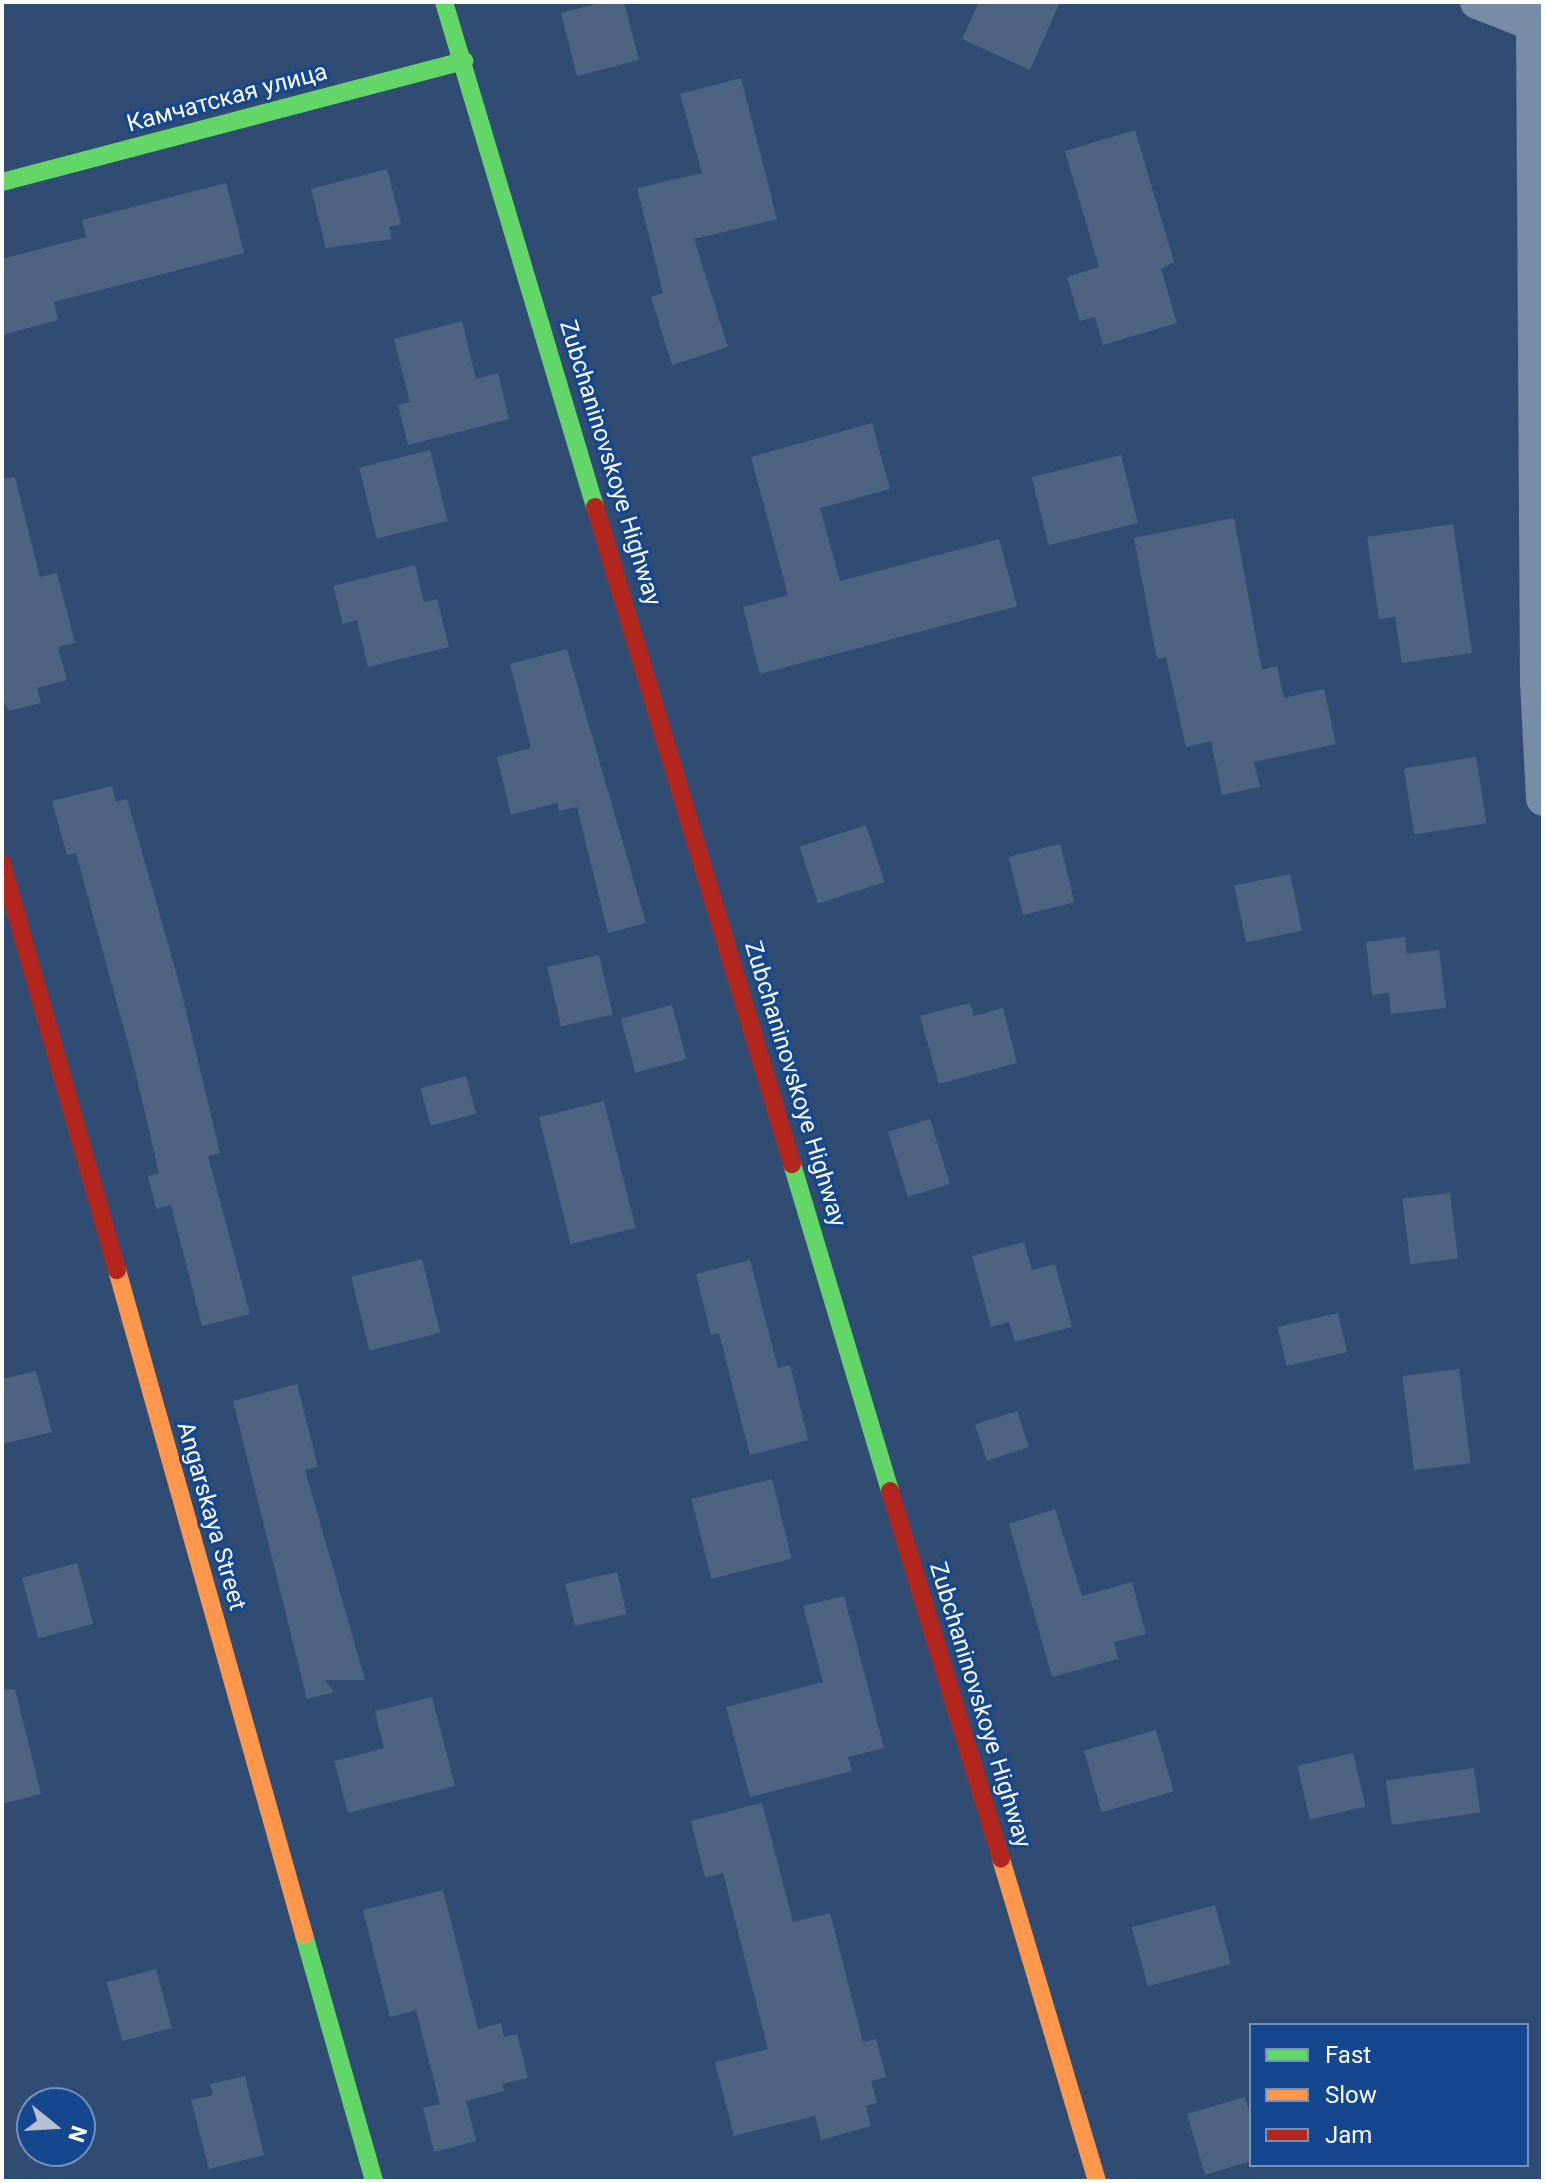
<!DOCTYPE html>
<meta charset="utf-8">
<style>
body{margin:0}
#map{position:relative;width:1545px;height:2183px;overflow:hidden;background:#304c72;font-family:Roboto,sans-serif}
div>[style]{position:absolute}
.building>*{inset:0;background:#4d6382;transform-origin:0 0}
.street>*{height:34px;margin:-17px;padding:0 17px;transform-origin:17px;border-radius:17px;background:#778ca5}
.fast>*{height:18px;margin:-9px;padding:0 9px;transform-origin:9px;border-radius:9px;background:#63d668}
.slow>*{height:18px;margin:-9px;padding:0 9px;transform-origin:9px;border-radius:9px;background:#ff974d}
.jam>*{height:18px;margin:-9px;padding:0 9px;transform-origin:9px;border-radius:9px;background:#b3261e}
span{translate:-50% -50%;white-space:nowrap;text-align:center;line-height:1.15;-webkit-text-stroke:6px #14478e;paint-order:stroke}
.street-label{font-size:24px;color:#fff}
.frame{position:absolute;inset:0;border:4px solid #fff;pointer-events:none}
.legend{position:absolute;left:1249px;top:2023px;width:280px;height:144px;box-sizing:border-box;background:#14478e;border:2px solid #7291bb;margin:0;padding:10px 14px;list-style:none;font-size:24px;color:#fff}
.legend li{display:flex;align-items:center;gap:16px;height:40px}
.legend b{width:40px;border:2px solid #7291bb}
.north{position:absolute;left:16px;top:2087px;width:80px;height:80px;box-sizing:border-box;background:#14478e;border:2px solid #7291bb;border-radius:50%;rotate:108deg;font-size:22px;font-weight:700;line-height:32px;text-align:center;color:#fff}
.north::after{content:'';display:block;margin:auto;width:28px;height:36px;background:#b7c0ce;clip-path:polygon(50% 0,100% 100%,50% 72%,0 100%)}
</style>
<div id="map">
<div class="building">
<i style="clip-path:polygon(604px 2px,624px 2px,639px 60px,577px 76px,561px 13px)"></i>
<i style="clip-path:polygon(979px 2px,1060px 2px,1030px 70px,962px 39px)"></i>
<i style="clip-path:polygon(741px 78px,777px 219px,694px 239px,728px 347px,672px 365px,651px 297px,663px 293px,637px 188px,702px 173px,680px 94px)"></i>
<i style="clip-path:polygon(1135px 130px,1174px 262px,1161px 269px,1177px 323px,1103px 345px,1095px 317px,1080px 321px,1067px 277px,1099px 267px,1065px 151px)"></i>
<i style="clip-path:polygon(387px 169px,401px 224px,389px 227px,392px 239px,326px 248px,311px 189px)"></i>
<i style="clip-path:polygon(226px 183px,244px 253px,54px 302px,58px 320px,2px 335px,2px 259px,86px 237px,82px 220px)"></i>
<i style="clip-path:polygon(462px 321px,476px 379px,498px 373px,509px 419px,408px 445px,398px 405px,410px 402px,394px 339px)"></i>
<i style="clip-path:polygon(872px 423px,890px 489px,820px 508px,840px 581px,999px 539px,1017px 606px,760px 674px,743px 607px,788px 595px,751px 457px)"></i>
<i style="left:430px;top:450px;width:73px;height:73px;rotate:76deg"></i>
<i style="left:1121px;top:455px;width:70px;height:92px;rotate:76deg"></i>
<i style="clip-path:polygon(15px 477px,40px 577px,57px 573px,75px 643px,58px 647px,67px 680px,37px 688px,41px 703px,9px 711px,2px 697px,2px 479px)"></i>
<i style="clip-path:polygon(1234px 518px,1262px 670px,1277px 666px,1284px 698px,1324px 689px,1336px 744px,1254px 762px,1260px 787px,1222px 795px,1211px 741px,1186px 747px,1166px 657px,1157px 659px,1134px 538px)"></i>
<i style="clip-path:polygon(1453px 524px,1472px 653px,1402px 663px,1395px 617px,1379px 619px,1367px 537px)"></i>
<i style="clip-path:polygon(415px 565px,424px 602px,437px 599px,449px 647px,368px 667px,357px 620px,343px 624px,333px 586px)"></i>
<i style="clip-path:polygon(567px 649px,646px 923px,608px 933px,577px 807px,559px 811px,557px 803px,511px 815px,497px 757px,531px 748px,510px 664px)"></i>
<i style="left:1476px;top:757px;width:67px;height:73px;rotate:81deg"></i>
<i style="clip-path:polygon(112px 786px,116px 802px,127px 799px,181px 990px,220px 1153px,208px 1156px,250px 1314px,202px 1326px,171px 1205px,156px 1209px,148px 1176px,159px 1173px,133px 1062px,76px 853px,67px 855px,52px 801px)"></i>
<i style="left:866px;top:825px;width:60px;height:70px;rotate:72deg"></i>
<i style="left:1060px;top:844px;width:60px;height:53px;rotate:76deg"></i>
<i style="left:1290px;top:874px;width:58px;height:57px;rotate:78deg"></i>
<i style="clip-path:polygon(1405px 937px,1407px 954px,1439px 950px,1446px 1008px,1391px 1014px,1389px 993px,1372px 995px,1366px 942px)"></i>
<i style="left:599px;top:955px;width:61px;height:53px;rotate:77deg"></i>
<i style="clip-path:polygon(970px 1003px,974px 1016px,1003px 1008px,1017px 1063px,939px 1084px,920px 1016px)"></i>
<i style="left:672px;top:1005px;width:56px;height:53px;rotate:75deg"></i>
<i style="left:466px;top:1076px;width:39px;height:47px;rotate:75deg"></i>
<i style="left:604px;top:1101px;width:131px;height:67px;rotate:76deg"></i>
<i style="left:930px;top:1119px;width:68px;height:44px;rotate:73deg"></i>
<i style="left:1450px;top:1193px;width:66px;height:48px;rotate:83deg"></i>
<i style="clip-path:polygon(1024px 1242px,1032px 1270px,1055px 1264px,1072px 1327px,1015px 1342px,1009px 1322px,991px 1327px,972px 1256px)"></i>
<i style="left:422px;top:1259px;width:76px;height:73px;rotate:76deg"></i>
<i style="clip-path:polygon(750px 1260px,778px 1368px,790px 1365px,808px 1440px,750px 1455px,719px 1333px,711px 1335px,696px 1274px)"></i>
<i style="left:1338px;top:1313px;width:40px;height:62px;rotate:77deg"></i>
<i style="left:1459px;top:1369px;width:95px;height:57px;rotate:83deg"></i>
<i style="clip-path:polygon(36px 1371px,52px 1432px,2px 1444px,2px 1379px)"></i>
<i style="clip-path:polygon(297px 1384px,318px 1467px,305px 1470px,365px 1680px,325px 1680px,334px 1692px,307px 1699px,233px 1401px)"></i>
<i style="left:1017px;top:1411px;width:38px;height:44px;rotate:72deg"></i>
<i style="left:772px;top:1479px;width:82px;height:83px;rotate:76deg"></i>
<i style="clip-path:polygon(1055px 1509px,1082px 1596px,1132px 1582px,1146px 1634px,1114px 1642px,1118px 1659px,1052px 1677px,1009px 1524px)"></i>
<i style="left:77px;top:1563px;width:63px;height:57px;rotate:75deg"></i>
<i style="left:617px;top:1572px;width:43px;height:53px;rotate:77deg"></i>
<i style="clip-path:polygon(844px 1596px,884px 1748px,848px 1757px,852px 1771px,750px 1797px,726px 1707px,823px 1682px,803px 1606px)"></i>
<i style="clip-path:polygon(15px 1689px,41px 1794px,2px 1804px,2px 1690px)"></i>
<i style="clip-path:polygon(432px 1697px,455px 1786px,348px 1813px,334px 1761px,384px 1748px,375px 1711px)"></i>
<i style="left:1156px;top:1730px;width:64px;height:75px;rotate:74deg"></i>
<i style="left:1353px;top:1753px;width:55px;height:57px;rotate:77deg"></i>
<i style="left:1474px;top:1768px;width:45px;height:89px;rotate:82deg"></i>
<i style="clip-path:polygon(762px 1803px,793px 1922px,830px 1913px,863px 2042px,876px 2039px,886px 2077px,871px 2081px,877px 2103px,866px 2106px,871px 2126px,821px 2140px,815px 2116px,734px 2136px,715px 2062px,768px 2049px,723px 1873px,705px 1878px,691px 1821px)"></i>
<i style="clip-path:polygon(443px 1890px,478px 2029px,501px 2023px,504px 2037px,517px 2034px,528px 2078px,502px 2084px,504px 2091px,466px 2101px,476px 2141px,434px 2152px,423px 2108px,440px 2104px,416px 2010px,390px 2017px,363px 1910px)"></i>
<i style="left:1215px;top:1905px;width:61px;height:86px;rotate:75deg"></i>
<i style="left:156px;top:1969px;width:61px;height:51px;rotate:75deg"></i>
<i style="clip-path:polygon(245px 2076px,264px 2155px,209px 2169px,191px 2100px,213px 2095px,210px 2084px)"></i>
<i style="clip-path:polygon(1245px 2097px,1251px 2117px,1251px 2161px,1205px 2175px,1187px 2114px)"></i>
</div>
<div class="street">
<i style="left:1477px;top:2px;width:71px;rotate:21.5deg"></i>
<i style="left:1542px;top:2px;width:24px;rotate:112deg"></i>
<i style="left:1533px;top:24px;width:659px;rotate:89.65deg"></i>
<i style="left:1537px;top:683px;width:116px;rotate:87deg"></i>
</div>
<div class="fast">
<i style="left:444px;top:2px;width:527px;rotate:73.35deg"></i>
<i style="left:2px;top:182px;width:478px;rotate:-14.7deg"></i>
<i style="left:792px;top:1164px;width:341px;rotate:73.3deg"></i>
<i style="left:304px;top:1935px;width:256px;rotate:74.1deg"></i>
</div>
<div class="slow">
<i style="left:117px;top:1270px;width:691px;rotate:74.29deg"></i>
<i style="left:1001px;top:1859px;width:336px;rotate:73.4deg"></i>
</div>
<div class="jam">
<i style="left:595px;top:507px;width:686px;rotate:73.31deg"></i>
<i style="left:2px;top:864px;width:422px;rotate:74.2deg"></i>
<i style="left:890px;top:1491px;width:384px;rotate:73.2deg"></i>
</div>
<div class="street-label">
<span style="left:227px;top:98px;rotate:-15deg">Камчатская улица</span>
<span style="left:610px;top:463px;rotate:73deg">Zubchaninovskoye Highway</span>
<span style="left:795px;top:1084px;rotate:73deg">Zubchaninovskoye Highway</span>
<span style="left:211px;top:1516px;rotate:74deg">Angarskaya Street</span>
<span style="left:980px;top:1705px;rotate:73deg">Zubchaninovskoye Highway</span>
</div>
<div class="frame"></div>
<ul class="legend">
<li><b style="height:10px;background:#63d668"></b>Fast</li>
<li><b style="height:10px;background:#ff974d"></b>Slow</li>
<li><b style="height:10px;background:#b3261e"></b>Jam</li>
</ul>
<div class="north">N</div>
</div>
